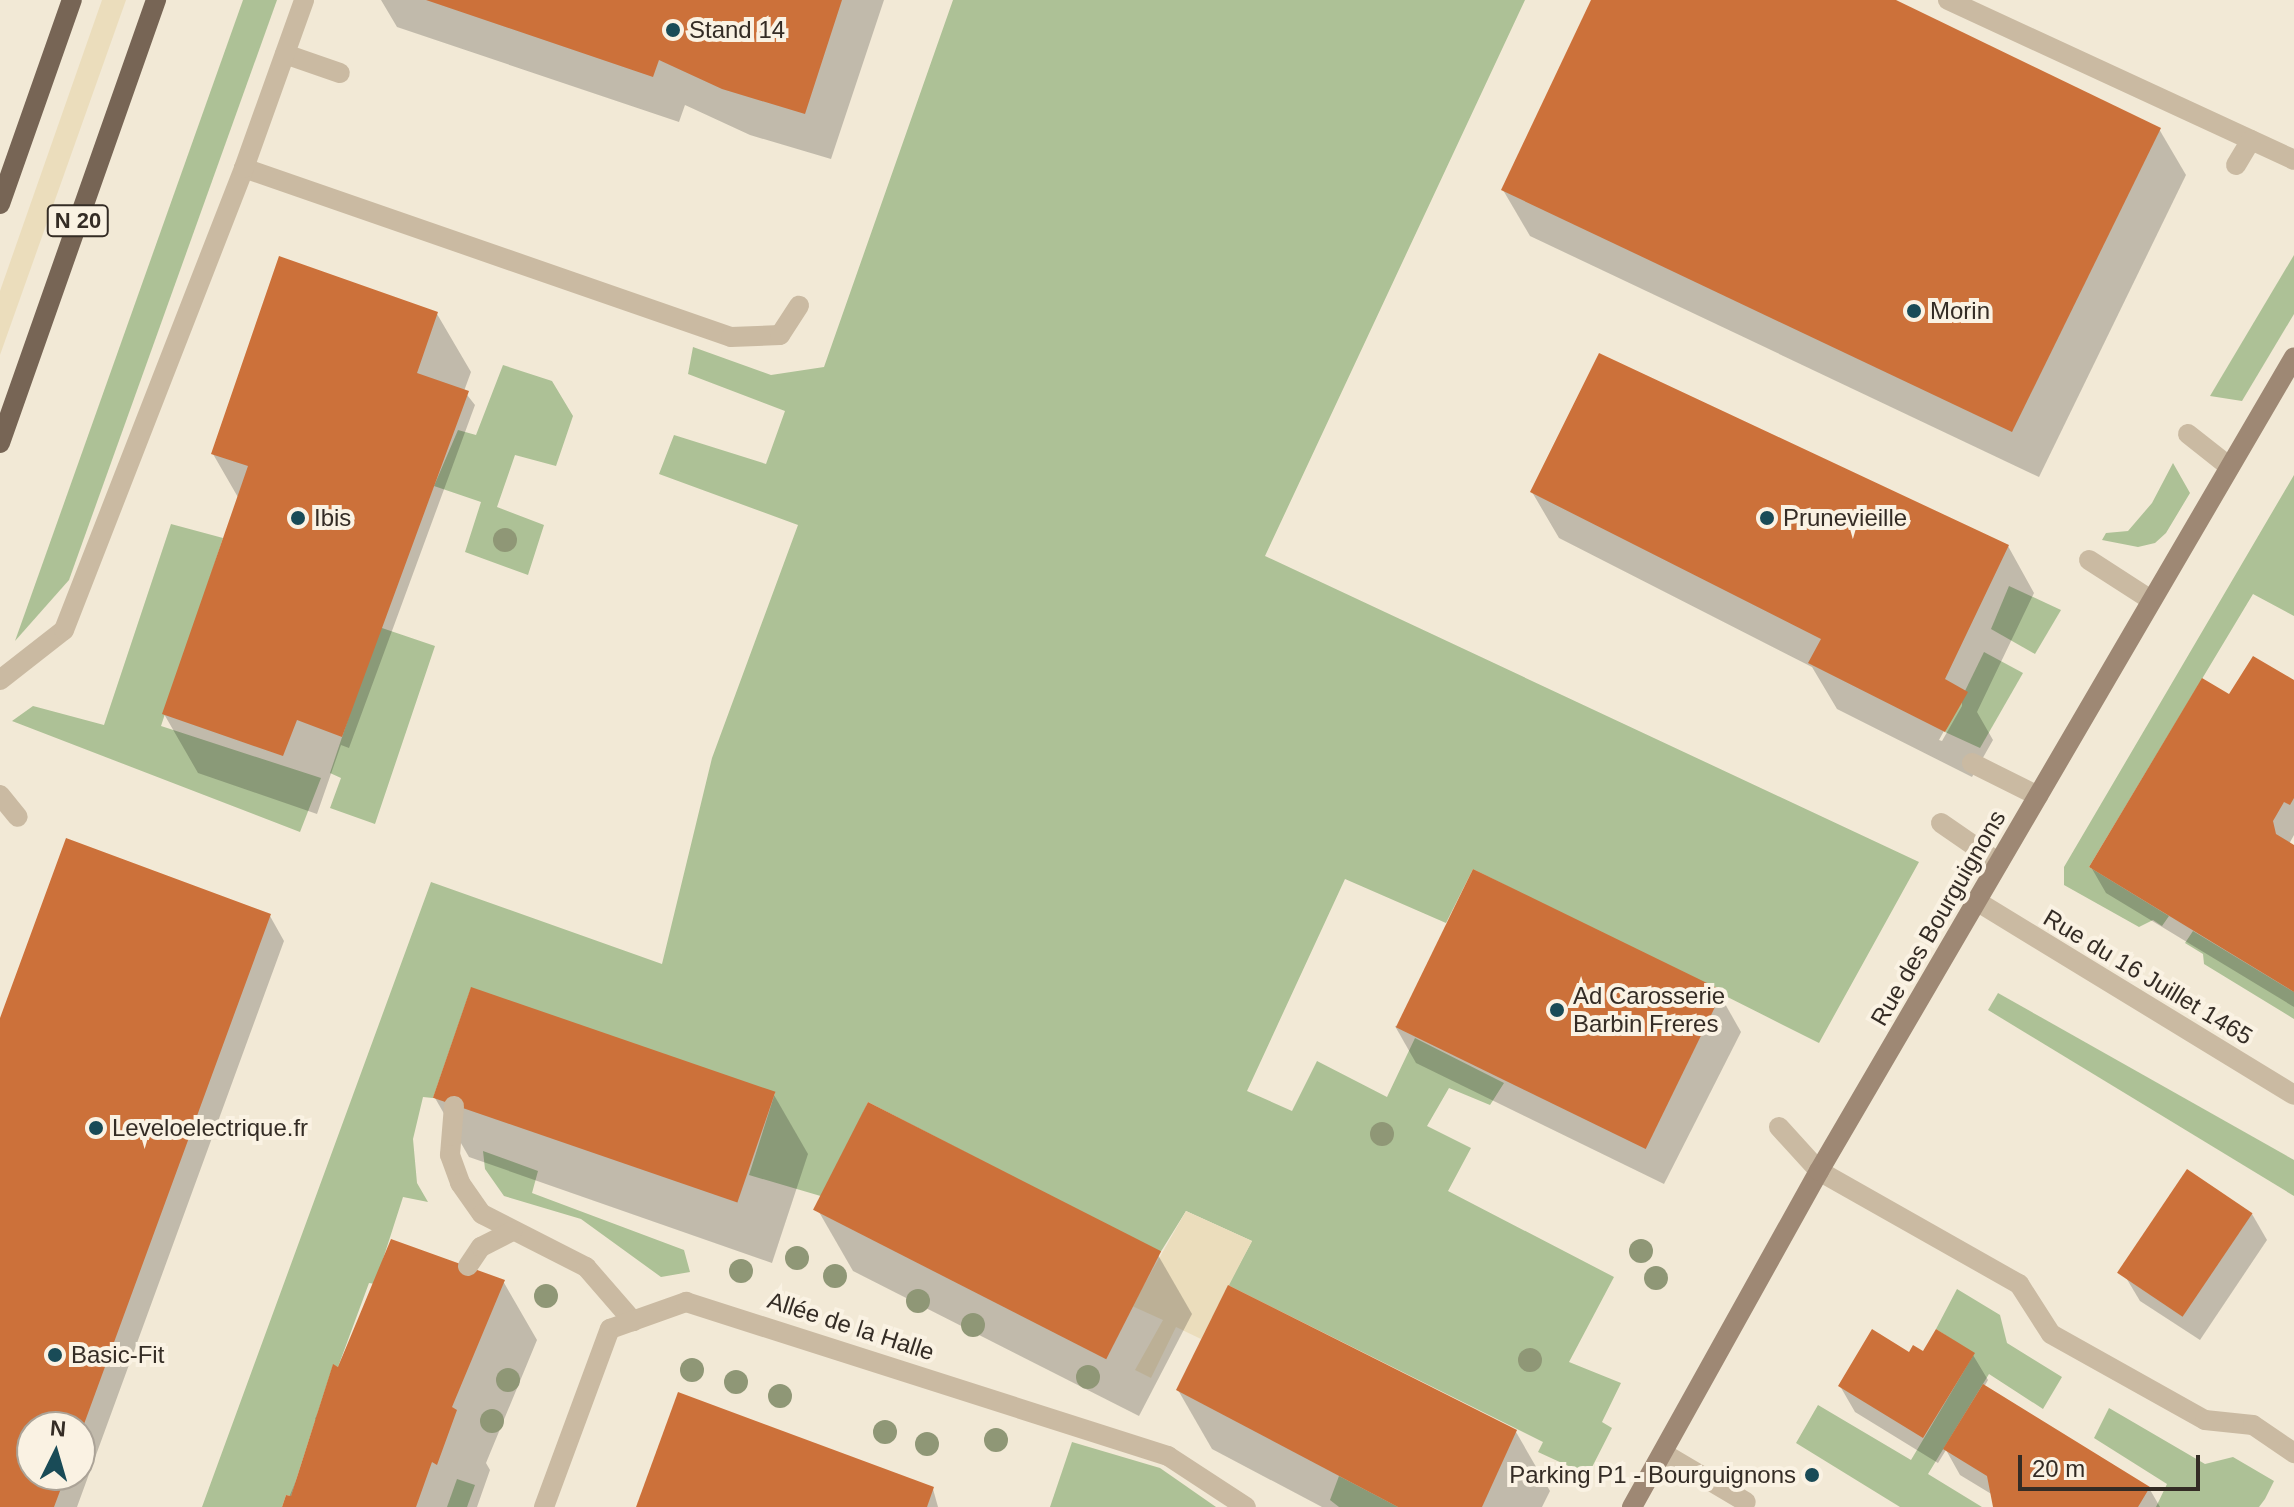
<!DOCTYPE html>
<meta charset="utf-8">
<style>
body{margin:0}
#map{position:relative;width:2294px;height:1507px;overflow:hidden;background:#f2e9d6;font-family:Helvetica,sans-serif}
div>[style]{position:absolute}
.green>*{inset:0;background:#adc196}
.plaza>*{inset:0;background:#ebddbc}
.shadow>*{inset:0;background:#0003}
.building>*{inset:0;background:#cc713a;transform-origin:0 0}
.lane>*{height:20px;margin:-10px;padding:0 10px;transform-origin:10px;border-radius:10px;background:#cabaa2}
.street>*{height:20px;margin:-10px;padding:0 10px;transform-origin:10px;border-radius:10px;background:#cabaa2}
.secondary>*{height:20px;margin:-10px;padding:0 10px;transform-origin:10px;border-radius:10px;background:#9e8874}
.primary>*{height:20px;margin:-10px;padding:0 10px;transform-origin:10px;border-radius:10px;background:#776555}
.trees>*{width:24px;height:24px;margin:-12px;border-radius:50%;background:#8f9776}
.dots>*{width:22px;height:22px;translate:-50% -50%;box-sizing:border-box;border:4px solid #faf2e3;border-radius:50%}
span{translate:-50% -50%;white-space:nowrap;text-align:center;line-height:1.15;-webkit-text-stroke:8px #faf2e3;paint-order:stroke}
.shield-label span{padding:2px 6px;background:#faf2e3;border:2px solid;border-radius:6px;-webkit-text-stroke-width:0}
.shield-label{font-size:22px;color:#342c25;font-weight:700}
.poi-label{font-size:24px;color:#342c25}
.left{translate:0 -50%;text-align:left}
.right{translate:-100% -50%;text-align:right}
.street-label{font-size:24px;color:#342c25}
.north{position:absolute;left:16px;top:1411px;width:80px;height:80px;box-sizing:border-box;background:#faf2e3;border:2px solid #aba397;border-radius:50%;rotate:5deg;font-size:22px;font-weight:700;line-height:32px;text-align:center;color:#342c25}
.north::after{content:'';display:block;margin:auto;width:28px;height:36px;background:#194b57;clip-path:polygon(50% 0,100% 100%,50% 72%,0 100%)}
.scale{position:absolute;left:2018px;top:1455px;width:182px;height:36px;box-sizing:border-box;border:4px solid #342c25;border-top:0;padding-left:10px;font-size:24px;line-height:28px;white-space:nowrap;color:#342c25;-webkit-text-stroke:6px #faf2e3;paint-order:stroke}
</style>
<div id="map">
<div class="green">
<i style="clip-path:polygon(243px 0,277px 0,69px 580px,15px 641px)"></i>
<i style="clip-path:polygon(953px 0,1525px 0,1265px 556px,1919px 862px,1819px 1043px,1473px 869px,1446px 923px,1345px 879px,1247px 1091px,1292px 1111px,1317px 1061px,1387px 1097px,1415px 1038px,1504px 1083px,1490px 1105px,1449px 1088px,1427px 1126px,1471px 1148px,1448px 1191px,1614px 1277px,1569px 1362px,1621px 1383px,1602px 1422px,1612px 1428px,1588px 1475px,1538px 1452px,1543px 1442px,1228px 1285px,1252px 1241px,1186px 1211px,1160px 1253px,868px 1102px,824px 1197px,749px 1175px,775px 1093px,471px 988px,433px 1098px,423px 1097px,413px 1139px,417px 1183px,428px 1202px,403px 1197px,375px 1284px,369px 1283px,338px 1367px,333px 1365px,291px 1496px,286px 1495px,282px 1507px,202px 1507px,431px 882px,662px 964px,712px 758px,798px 525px,659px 474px,674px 435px,766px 464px,785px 411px,688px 374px,693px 347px,771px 375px,824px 367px)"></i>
<i style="clip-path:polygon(2294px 255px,2294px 314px,2242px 401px,2210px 396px)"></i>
<i style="clip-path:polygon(503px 365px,552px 381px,573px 416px,556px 466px,515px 455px,497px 507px,544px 525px,528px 575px,465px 552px,481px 502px,434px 486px,458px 430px,476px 435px)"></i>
<i style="clip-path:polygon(2173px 463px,2190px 493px,2166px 533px,2155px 543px,2138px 547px,2102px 540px,2106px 533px,2128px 531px,2152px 503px)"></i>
<i style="clip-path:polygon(2294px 475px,2294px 616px,2253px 594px,2089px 867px,2169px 916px,2162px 926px,2153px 920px,2139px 927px,2064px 885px,2064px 867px)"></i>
<i style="clip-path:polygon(171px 524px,223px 538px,161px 726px,321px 778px,300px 832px,12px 721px,33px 706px,104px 725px)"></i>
<i style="clip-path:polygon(2009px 586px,2061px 610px,2035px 654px,1991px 629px)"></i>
<i style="clip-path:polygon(379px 627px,435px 646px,375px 824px,330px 808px,341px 778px,330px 773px)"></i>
<i style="clip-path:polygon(1984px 652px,2023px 673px,1980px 748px,1945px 732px)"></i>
<i style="clip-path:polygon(2193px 931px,2294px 992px,2294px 1019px,2204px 964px,2203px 954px,2185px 943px)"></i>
<i style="clip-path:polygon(1998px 993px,2294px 1160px,2294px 1196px,1988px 1010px)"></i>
<i style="clip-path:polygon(483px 1151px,538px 1171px,532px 1193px,684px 1250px,690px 1272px,661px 1277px,581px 1219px,504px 1196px,485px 1169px)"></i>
<i style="clip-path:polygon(1957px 1289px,2000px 1315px,2007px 1343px,2062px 1377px,2043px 1409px,1989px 1374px,1928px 1474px,1982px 1507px,1900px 1507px,1796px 1443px,1818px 1405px,1911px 1460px,1974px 1354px,1936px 1329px)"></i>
<i style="clip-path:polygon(2109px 1408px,2205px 1464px,2233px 1457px,2274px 1481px,2265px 1499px,2259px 1507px,2156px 1507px,2167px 1484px,2094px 1438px)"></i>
<i style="clip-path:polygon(1072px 1442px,1160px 1468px,1216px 1507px,1050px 1507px)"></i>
<i style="clip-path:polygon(1339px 1476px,1398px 1507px,1339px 1507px,1330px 1500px)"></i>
<i style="clip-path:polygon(457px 1479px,475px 1485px,467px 1507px,447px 1507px)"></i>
</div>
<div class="plaza">
<i style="clip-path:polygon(102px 0,126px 0,0 355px,0 291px)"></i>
<i style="clip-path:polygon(1186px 1211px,1252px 1241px,1201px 1339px,1176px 1327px,1151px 1378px,1135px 1370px,1163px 1320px,1132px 1306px)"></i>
</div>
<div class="shadow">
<i style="clip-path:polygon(381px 0,884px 0,831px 159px,750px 135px,685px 105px,679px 122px,397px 27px)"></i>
<i style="clip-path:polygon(1594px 0,1892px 0,2159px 129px,2186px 175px,2039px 477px,1530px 236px,1503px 190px)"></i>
<i style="clip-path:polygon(437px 314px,471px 372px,464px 391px,475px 405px,349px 748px,341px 745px,317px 814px,198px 773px,164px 714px,239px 499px,213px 454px)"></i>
<i style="clip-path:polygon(evenodd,1532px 492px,2008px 546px,2034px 593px,1977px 712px,1993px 740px,1972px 777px,1837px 709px,1812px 667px,1559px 538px,1532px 492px,1962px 698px,1962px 706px,1942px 741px,1939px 740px,1962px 698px)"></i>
<i style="clip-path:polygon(2294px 682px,2294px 835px,2289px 844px,2294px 847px,2294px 1007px,2106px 893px,2091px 867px,2229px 697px)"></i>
<i style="clip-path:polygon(evenodd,270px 916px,284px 941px,77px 1507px,0 1507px,0 1024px,270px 916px,32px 1427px,80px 1427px,80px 1475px,32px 1475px,32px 1427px)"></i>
<i style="clip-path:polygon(1720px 995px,1741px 1032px,1664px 1184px,1416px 1063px,1395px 1026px)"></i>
<i style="clip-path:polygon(774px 1095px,808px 1154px,772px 1263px,469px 1157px,435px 1098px)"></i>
<i style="clip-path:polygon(2188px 1172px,2252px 1214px,2267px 1240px,2200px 1340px,2140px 1301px,2125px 1276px)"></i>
<i style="clip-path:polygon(819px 1212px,1158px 1255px,1192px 1314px,1139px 1416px,853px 1271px)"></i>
<i style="clip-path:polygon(393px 1242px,503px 1281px,537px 1340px,486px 1463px,490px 1470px,477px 1507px,285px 1507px,319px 1426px,315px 1419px)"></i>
<i style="clip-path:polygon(1922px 1352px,1973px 1355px,1988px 1380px,1984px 1387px,2149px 1488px,2160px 1507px,1995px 1507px,1993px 1495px,1960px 1475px,1946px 1450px,1938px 1463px,1855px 1412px,1840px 1386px)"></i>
<i style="clip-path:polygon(1178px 1390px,1516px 1432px,1550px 1491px,1542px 1507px,1322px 1507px,1212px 1449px)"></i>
<i style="clip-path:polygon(933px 1489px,938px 1507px,638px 1507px)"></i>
</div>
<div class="building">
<i style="clip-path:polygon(426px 0,842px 0,805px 114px,722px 89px,659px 60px,653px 77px)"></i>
<i style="clip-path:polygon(1591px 0,1896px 0,2161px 128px,2012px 432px,1501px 190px)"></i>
<i style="clip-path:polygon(279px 256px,438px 312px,417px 373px,469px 391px,342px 737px,297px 720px,283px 756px,162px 714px,248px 466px,211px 454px)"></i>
<i style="clip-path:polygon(1599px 353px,2009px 545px,1945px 679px,1968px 692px,1945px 732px,1808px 663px,1821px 639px,1530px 492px)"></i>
<i style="clip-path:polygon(2253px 656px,2294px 680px,2294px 798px,2290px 805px,2284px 802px,2273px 821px,2276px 834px,2294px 845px,2294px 992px,2089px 867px,2202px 678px,2229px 694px)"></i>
<i style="clip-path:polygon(66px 838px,271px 914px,80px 1435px,80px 1427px,32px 1427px,32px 1475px,66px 1475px,54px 1507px,0 1507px,0 1018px)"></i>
<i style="left:1473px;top:869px;width:278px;height:176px;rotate:26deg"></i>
<i style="left:471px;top:987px;width:322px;height:117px;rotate:19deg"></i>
<i style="left:868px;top:1102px;width:329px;height:121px;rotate:27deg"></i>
<i style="left:2187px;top:1169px;width:79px;height:125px;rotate:34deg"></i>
<i style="clip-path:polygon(391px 1239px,505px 1280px,452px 1407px,457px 1410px,437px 1465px,432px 1462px,416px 1507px,282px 1507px,286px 1495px,291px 1496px,333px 1364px,338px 1367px)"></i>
<i style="clip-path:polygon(1228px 1285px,1517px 1430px,1482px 1507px,1398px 1507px,1176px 1390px)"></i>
<i style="clip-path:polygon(1872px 1329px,1909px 1352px,1913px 1345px,1923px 1351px,1936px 1329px,1975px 1353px,1923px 1438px,1838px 1386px)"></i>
<i style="clip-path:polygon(1983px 1384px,2150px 1487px,2138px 1507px,1993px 1507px,1987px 1476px,1943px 1449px)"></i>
<i style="clip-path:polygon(678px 1392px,934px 1487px,927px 1507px,636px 1507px)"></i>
</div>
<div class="lane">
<i style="left:1948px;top:0;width:381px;rotate:24.8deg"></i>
<i style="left:285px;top:54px;width:58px;rotate:19.1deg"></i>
<i style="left:2236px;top:165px;width:29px;rotate:-59deg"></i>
<i style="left:244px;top:168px;width:515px;rotate:19.14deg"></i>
<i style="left:731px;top:337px;width:49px;rotate:-2.3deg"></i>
<i style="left:780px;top:335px;width:35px;rotate:-57deg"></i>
<i style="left:2188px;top:434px;width:53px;rotate:38.2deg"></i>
<i style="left:2089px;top:560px;width:74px;rotate:32.8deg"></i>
<i style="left:0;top:680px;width:81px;rotate:-38deg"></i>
<i style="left:64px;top:630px;width:496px;rotate:-68.7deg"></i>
<i style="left:244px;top:168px;width:178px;rotate:-70.3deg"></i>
<i style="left:1972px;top:763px;width:74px;rotate:26.6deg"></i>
<i style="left:0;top:795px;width:28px;rotate:51deg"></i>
<i style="left:1941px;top:823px;width:70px;rotate:34.6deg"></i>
<i style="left:454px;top:1106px;width:49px;rotate:94.7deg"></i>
<i style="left:450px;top:1155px;width:30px;rotate:70deg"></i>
<i style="left:460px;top:1183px;width:38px;rotate:55deg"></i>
<i style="left:482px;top:1214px;width:117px;rotate:27deg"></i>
<i style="left:586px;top:1267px;width:72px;rotate:49deg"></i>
<i style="left:1779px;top:1127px;width:59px;rotate:47.7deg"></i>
<i style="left:1819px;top:1171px;width:230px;rotate:29.5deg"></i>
<i style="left:2019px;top:1284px;width:59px;rotate:57.4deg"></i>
<i style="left:2051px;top:1334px;width:176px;rotate:29.2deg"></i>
<i style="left:2205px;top:1420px;width:48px;rotate:5.9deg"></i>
<i style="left:2253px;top:1425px;width:50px;rotate:34.3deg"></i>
<i style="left:468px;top:1266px;width:23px;rotate:-56deg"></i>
<i style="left:481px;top:1247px;width:35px;rotate:-27deg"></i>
<i style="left:1663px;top:1453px;width:96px;rotate:30.6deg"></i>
</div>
<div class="street">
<i style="left:1978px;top:902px;width:370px;rotate:31.4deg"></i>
<i style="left:544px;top:1507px;width:190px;rotate:-69.7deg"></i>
<i style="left:610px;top:1329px;width:81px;rotate:-19.6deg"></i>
<i style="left:686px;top:1302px;width:506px;rotate:17.72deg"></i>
<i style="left:1168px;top:1456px;width:93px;rotate:33.2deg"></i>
</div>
<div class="secondary">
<i style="left:1632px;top:1507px;width:385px;rotate:-60.9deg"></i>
<i style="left:1819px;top:1171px;width:942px;rotate:-59.73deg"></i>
</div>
<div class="primary">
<i style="left:0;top:204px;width:216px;rotate:-70.6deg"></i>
<i style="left:0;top:443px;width:470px;rotate:-70.6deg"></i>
</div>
<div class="trees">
<i style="left:505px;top:540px"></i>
<i style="left:1382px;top:1134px"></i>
<i style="left:1641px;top:1251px"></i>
<i style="left:797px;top:1258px"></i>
<i style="left:741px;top:1271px"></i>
<i style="left:835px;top:1276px"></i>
<i style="left:1656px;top:1278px"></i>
<i style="left:546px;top:1296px"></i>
<i style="left:918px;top:1301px"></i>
<i style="left:973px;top:1325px"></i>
<i style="left:1530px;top:1360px"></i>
<i style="left:692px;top:1370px"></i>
<i style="left:1088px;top:1377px"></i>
<i style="left:508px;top:1380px"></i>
<i style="left:736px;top:1382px"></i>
<i style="left:780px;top:1396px"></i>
<i style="left:492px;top:1421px"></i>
<i style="left:885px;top:1432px"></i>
<i style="left:996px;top:1440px"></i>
<i style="left:927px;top:1444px"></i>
</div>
<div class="dots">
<i style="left:673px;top:30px;background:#194b57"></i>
<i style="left:1914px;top:311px;background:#194b57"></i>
<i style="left:298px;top:518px;background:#194b57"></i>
<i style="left:1767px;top:518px;background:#194b57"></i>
<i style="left:1557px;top:1010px;background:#194b57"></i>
<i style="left:96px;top:1128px;background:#194b57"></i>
<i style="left:55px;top:1355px;background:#194b57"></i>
<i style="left:1812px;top:1475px;background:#194b57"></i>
</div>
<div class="shield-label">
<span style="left:78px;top:221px">N 20</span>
</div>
<div class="poi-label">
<span class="left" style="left:689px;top:30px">Stand 14</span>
<span class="left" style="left:1930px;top:311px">Morin</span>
<span class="left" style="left:314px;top:518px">Ibis</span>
<span class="left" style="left:1783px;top:518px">Prunevieille</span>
<span class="left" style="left:1573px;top:1010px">Ad Carosserie<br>Barbin Freres</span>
<span class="left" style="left:112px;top:1128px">Leveloelectrique.fr</span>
<span class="left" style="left:71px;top:1355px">Basic-Fit</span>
<span class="right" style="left:1796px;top:1475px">Parking P1 - Bourguignons</span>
</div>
<div class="street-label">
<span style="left:1938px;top:918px;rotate:-60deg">Rue des Bourguignons</span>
<span style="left:2148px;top:977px;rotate:31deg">Rue du 16 Juillet 1465</span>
<span style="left:851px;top:1326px;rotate:18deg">Allée de la Halle</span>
</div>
<div class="north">N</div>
<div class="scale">20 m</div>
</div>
